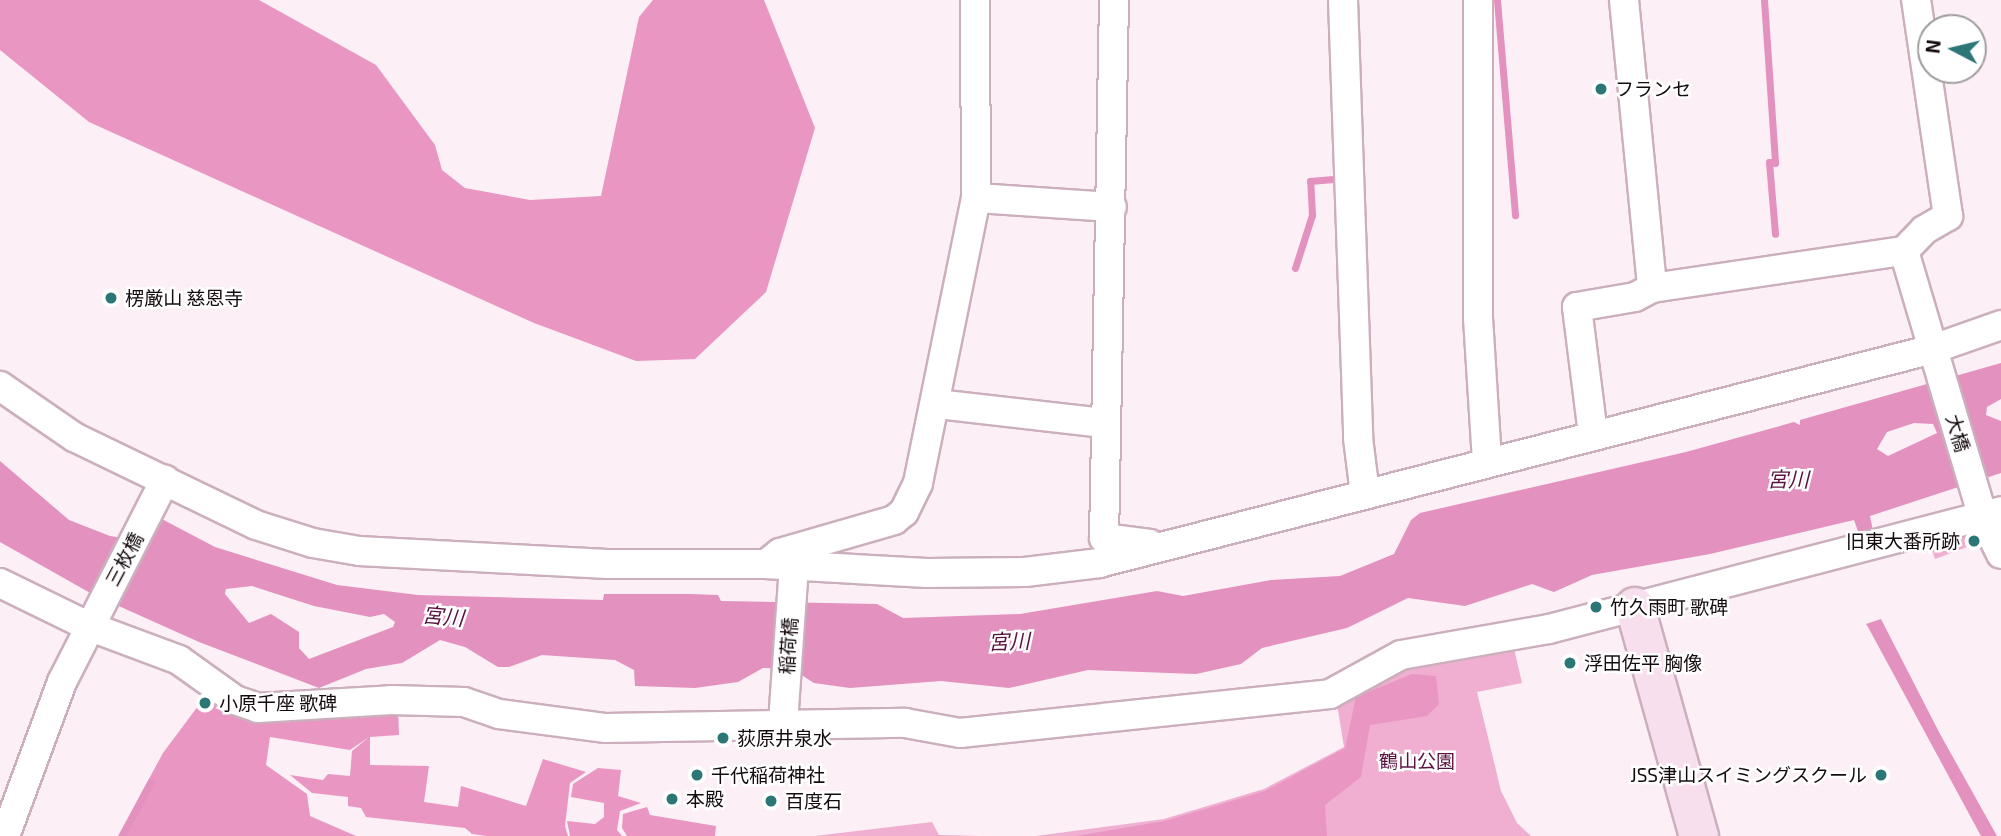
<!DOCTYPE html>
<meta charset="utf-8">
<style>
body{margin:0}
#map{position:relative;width:2001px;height:836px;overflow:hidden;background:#fceff5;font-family:"Exo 2","Noto Sans JP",sans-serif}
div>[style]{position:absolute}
.green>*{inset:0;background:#f0aed1}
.forest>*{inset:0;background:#e996c3}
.water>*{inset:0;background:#e391be}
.stream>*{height:7px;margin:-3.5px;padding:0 3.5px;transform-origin:3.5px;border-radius:3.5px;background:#e391be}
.roads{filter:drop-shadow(2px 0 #ccafbd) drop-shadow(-2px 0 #ccafbd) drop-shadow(0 2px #ccafbd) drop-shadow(0 -2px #ccafbd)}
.street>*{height:28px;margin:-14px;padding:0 14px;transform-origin:14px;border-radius:14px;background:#fff}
.secondary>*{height:38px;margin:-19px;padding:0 19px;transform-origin:19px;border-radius:19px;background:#f8dfed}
.dots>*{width:19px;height:19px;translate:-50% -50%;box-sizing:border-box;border:4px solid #fff;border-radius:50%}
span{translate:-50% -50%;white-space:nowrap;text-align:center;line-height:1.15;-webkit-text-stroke:5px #fff;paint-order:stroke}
.poi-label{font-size:19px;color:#140a0f}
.left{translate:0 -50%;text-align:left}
.right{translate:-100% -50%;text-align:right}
.street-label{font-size:19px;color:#140a0f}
.park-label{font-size:19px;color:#5a1240}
.water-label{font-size:21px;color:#5a123f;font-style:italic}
.north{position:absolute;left:1917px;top:14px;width:70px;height:70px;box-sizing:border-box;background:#fff;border:2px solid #a19d9f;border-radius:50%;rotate:277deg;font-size:19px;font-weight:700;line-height:28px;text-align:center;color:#140a0f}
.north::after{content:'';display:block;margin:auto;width:24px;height:32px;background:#2c7677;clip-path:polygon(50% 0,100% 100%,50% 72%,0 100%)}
</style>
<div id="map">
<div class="green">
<i style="clip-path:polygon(1968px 532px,1975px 544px,1935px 559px,1929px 541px)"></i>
<i style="clip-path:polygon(1513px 644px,1522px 683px,1477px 692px,1501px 791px,1517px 823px,1531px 836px,1036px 836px,1164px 819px,1264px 789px,1344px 747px,1337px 704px,1404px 665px)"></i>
<i style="clip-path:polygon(932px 822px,939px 835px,980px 836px,815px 836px)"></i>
</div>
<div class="forest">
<i style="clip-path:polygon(0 0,259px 0,376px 65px,435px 145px,442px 170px,465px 188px,530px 200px,601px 196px,639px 17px,653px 0,764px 0,815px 128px,766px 292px,695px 359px,636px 361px,534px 323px,89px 122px,0 50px)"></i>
<i style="clip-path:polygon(1412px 674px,1436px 676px,1439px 704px,1427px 716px,1370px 725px,1361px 777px,1325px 805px,1327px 836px,1076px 836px,1165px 821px,1265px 791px,1345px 748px,1356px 697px)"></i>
<i style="clip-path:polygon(204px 698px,253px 715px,398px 708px,399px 735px,370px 737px,370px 765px,429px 766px,424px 802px,458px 807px,461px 786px,526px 806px,543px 759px,586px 772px,570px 783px,565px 826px,568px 836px,487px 836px,472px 834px,465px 828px,366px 817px,361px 808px,348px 806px,348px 797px,312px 793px,290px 775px,323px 780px,328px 774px,350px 776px,352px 751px,369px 737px,350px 750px,270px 737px,266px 765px,307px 794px,310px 816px,356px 836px,118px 836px,163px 753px)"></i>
<i style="clip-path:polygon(598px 768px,621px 770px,618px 796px,641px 803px,620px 811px,617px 830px,622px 836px,570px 836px,567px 821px,595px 824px,604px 817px,604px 803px,571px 797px,573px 784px)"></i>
<i style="clip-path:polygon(647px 807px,650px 815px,716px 826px,715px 836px,627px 836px,622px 828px,623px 814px)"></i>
</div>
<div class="water">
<i style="clip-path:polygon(evenodd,2001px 363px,2001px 399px,1987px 407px,1986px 415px,2001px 421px,2001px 473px,1870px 516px,1873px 531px,1859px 534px,1854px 520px,1710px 554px,1592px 575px,1554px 592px,1532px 584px,1465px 606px,1408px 598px,1347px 628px,1262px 648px,1241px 664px,1196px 674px,1088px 670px,1009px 688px,941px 681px,850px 688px,814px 683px,792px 669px,763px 668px,738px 682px,695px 688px,635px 686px,634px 670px,615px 660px,542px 655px,509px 667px,498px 667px,465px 647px,440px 640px,402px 663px,366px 669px,319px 688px,199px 642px,92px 594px,0 542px,0 461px,69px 520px,110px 536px,123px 538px,158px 517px,215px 547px,337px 585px,418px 595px,603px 600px,604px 594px,691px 594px,718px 595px,721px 601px,877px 604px,903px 618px,1020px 614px,1157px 591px,1183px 596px,1271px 580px,1340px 576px,1394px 554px,1411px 520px,1420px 513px,1686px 452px,1794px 422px,1800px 425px,1800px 420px,2001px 363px,1914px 423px,1933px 424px,1937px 433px,1888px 456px,1877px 449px,1887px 432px,1914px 423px,2001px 363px,252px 586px,314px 606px,370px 617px,384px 614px,395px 622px,393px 627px,309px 659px,299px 648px,299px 632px,271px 614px,249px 623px,225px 594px,226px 589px,252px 586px)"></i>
<i style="clip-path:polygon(1881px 619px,1940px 734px,1997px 836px,1981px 836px,1868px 627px,1866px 624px)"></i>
</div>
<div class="stream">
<i style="left:1497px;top:0;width:216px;rotate:85.2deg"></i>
<i style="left:1764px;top:0;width:163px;rotate:86.1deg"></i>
<i style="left:1775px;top:163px;width:6px;rotate:-171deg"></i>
<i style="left:1769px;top:162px;width:72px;rotate:85.2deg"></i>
<i style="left:1295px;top:268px;width:56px;rotate:-72.2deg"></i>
<i style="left:1312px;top:215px;width:34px;rotate:-93deg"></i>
<i style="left:1310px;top:181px;width:32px;rotate:-5deg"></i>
<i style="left:122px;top:836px;width:62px;rotate:-62.2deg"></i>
</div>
<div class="roads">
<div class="street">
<i style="left:1114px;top:0;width:538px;rotate:91.06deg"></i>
<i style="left:1104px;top:538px;width:46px;rotate:7.4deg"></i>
<i style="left:1343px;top:0;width:438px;rotate:88deg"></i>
<i style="left:1358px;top:438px;width:56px;rotate:82.9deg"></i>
<i style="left:1478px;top:0;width:318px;rotate:90deg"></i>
<i style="left:1478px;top:318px;width:145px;rotate:86.4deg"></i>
<i style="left:1624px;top:0;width:289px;rotate:84.4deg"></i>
<i style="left:976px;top:198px;width:136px;rotate:3.8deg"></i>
<i style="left:1904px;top:251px;width:277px;rotate:73.5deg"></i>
<i style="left:1983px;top:517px;width:41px;rotate:64.1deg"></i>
<i style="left:0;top:386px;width:90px;rotate:34.6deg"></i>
<i style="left:74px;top:437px;width:202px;rotate:25.8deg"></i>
<i style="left:256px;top:525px;width:60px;rotate:17.5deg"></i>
<i style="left:313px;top:543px;width:47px;rotate:9.9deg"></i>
<i style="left:359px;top:551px;width:249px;rotate:3deg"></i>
<i style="left:608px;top:564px;width:157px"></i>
<i style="left:765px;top:564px;width:162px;rotate:3.2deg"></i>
<i style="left:927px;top:573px;width:98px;rotate:-0.6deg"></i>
<i style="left:1025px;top:572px;width:75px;rotate:-6.9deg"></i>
<i style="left:1099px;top:563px;width:861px;rotate:-14.39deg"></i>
<i style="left:1933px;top:349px;width:72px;rotate:-19.4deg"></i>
<i style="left:937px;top:404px;width:169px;rotate:6.5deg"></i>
<i style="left:1593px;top:434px;width:128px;rotate:-97.2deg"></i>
<i style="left:1577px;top:307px;width:59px;rotate:-9.8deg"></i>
<i style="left:1635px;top:297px;width:19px;rotate:-28deg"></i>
<i style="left:1652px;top:288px;width:255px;rotate:-8.4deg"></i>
<i style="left:1904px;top:251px;width:29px;rotate:-46deg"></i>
<i style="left:1924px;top:230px;width:28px;rotate:-30deg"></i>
<i style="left:1948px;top:216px;width:218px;rotate:-98.4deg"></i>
<i style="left:770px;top:561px;width:13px;rotate:-39deg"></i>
<i style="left:780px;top:553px;width:119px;rotate:-16.1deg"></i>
<i style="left:894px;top:520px;width:13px;rotate:-39deg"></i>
<i style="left:904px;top:512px;width:32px;rotate:-64deg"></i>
<i style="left:918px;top:483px;width:291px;rotate:-78.5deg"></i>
<i style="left:976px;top:198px;width:198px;rotate:-90.3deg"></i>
<i style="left:0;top:583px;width:98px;rotate:26deg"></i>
<i style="left:88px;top:626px;width:97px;rotate:20.5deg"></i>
<i style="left:179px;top:660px;width:69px;rotate:35.5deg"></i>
<i style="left:235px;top:700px;width:24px;rotate:19deg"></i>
<i style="left:258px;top:708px;width:133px;rotate:-3.4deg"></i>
<i style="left:391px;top:700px;width:73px;rotate:1.6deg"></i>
<i style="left:464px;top:702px;width:37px;rotate:19deg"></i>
<i style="left:499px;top:714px;width:108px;rotate:7.5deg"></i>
<i style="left:606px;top:728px;width:299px;rotate:-1deg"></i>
<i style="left:905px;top:723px;width:56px;rotate:10.3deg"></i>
<i style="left:960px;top:733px;width:372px;rotate:-6deg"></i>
<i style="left:1330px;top:694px;width:81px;rotate:-28.8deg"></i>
<i style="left:1401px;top:655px;width:150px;rotate:-10deg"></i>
<i style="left:1549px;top:629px;width:467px;rotate:-14.6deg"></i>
<i style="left:783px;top:723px;width:158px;rotate:-86deg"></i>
<i style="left:5px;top:836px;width:164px;rotate:-69.7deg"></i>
<i style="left:62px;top:682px;width:227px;rotate:-63deg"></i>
</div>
<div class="secondary">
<i style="left:1635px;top:607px;width:238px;rotate:74.4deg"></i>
</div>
</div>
<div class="dots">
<i style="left:1601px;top:89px;background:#2c7677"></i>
<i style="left:111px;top:298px;background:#2c7677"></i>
<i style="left:1974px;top:541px;background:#2c7677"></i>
<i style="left:1596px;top:607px;background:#2c7677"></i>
<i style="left:1570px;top:663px;background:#2c7677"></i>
<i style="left:205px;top:703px;background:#2c7677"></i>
<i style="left:723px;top:738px;background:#2c7677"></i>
<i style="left:697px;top:775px;background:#2c7677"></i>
<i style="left:1881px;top:775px;background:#2c7677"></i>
<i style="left:672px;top:799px;background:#2c7677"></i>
<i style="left:771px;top:801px;background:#2c7677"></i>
</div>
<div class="poi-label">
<span class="left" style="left:1615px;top:89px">フランセ</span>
<span class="left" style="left:125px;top:298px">楞厳山 慈恩寺</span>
<span class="right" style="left:1960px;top:541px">旧東大番所跡</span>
<span class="left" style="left:1610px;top:607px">竹久雨町 歌碑</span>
<span class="left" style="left:1584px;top:663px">浮田佐平 胸像</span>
<span class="left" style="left:219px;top:703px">小原千座 歌碑</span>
<span class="left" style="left:737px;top:738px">荻原井泉水</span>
<span class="left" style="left:711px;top:775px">千代稲荷神社</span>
<span class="right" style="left:1867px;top:775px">JSS津山スイミングスクール</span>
<span class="left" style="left:686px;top:799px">本殿</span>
<span class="left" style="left:785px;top:801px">百度石</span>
</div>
<div class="street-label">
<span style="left:1958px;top:433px;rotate:73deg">大橋</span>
<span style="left:124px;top:559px;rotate:-62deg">三枚橋</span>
<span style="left:788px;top:646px;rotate:-86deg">稲荷橋</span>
</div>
<div class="park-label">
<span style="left:1417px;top:761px">鶴山公園</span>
</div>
<div class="water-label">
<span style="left:1788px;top:479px">宮川</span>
<span style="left:443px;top:616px;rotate:5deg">宮川</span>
<span style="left:1009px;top:641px;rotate:-2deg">宮川</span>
</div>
<div class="north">N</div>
</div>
